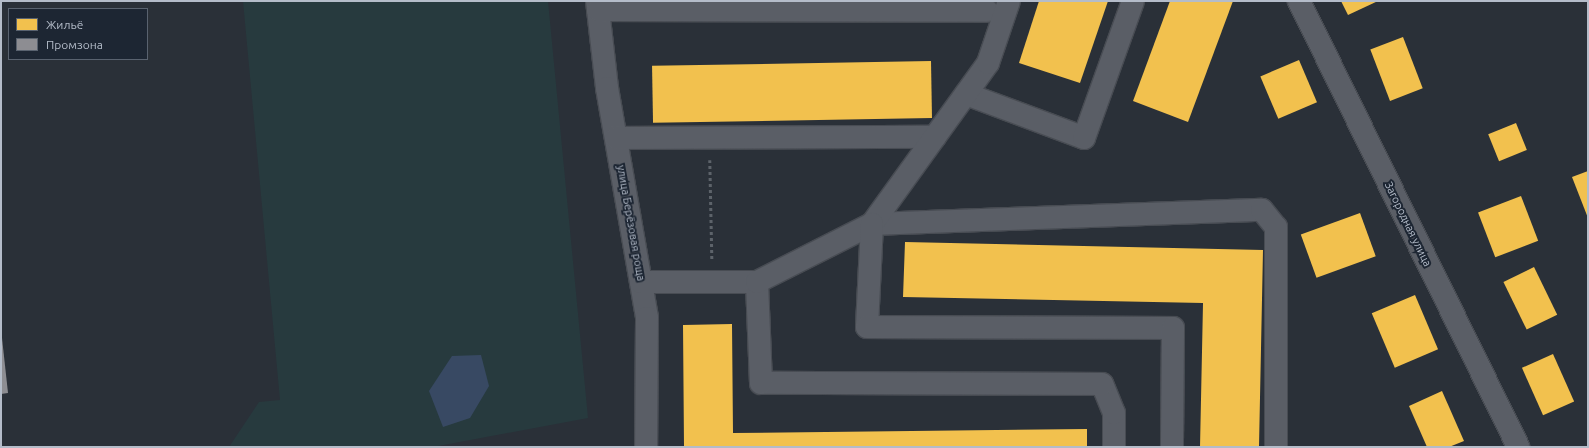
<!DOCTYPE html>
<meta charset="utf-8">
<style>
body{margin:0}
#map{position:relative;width:1589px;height:448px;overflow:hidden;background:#2a3038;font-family:Ubuntu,sans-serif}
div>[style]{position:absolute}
.green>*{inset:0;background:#273a3e}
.water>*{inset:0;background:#384963}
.homes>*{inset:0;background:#f2c14e;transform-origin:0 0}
.industry>*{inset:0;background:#8d8d92}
.path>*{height:2.5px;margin-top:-1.25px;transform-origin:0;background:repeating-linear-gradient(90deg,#5d636a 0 3px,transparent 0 6px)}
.roads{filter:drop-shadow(1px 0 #484c53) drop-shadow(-1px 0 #484c53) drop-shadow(0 1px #484c53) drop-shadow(0 -1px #484c53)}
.minor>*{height:22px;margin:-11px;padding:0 11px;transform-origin:11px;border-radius:11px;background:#5a5e66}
span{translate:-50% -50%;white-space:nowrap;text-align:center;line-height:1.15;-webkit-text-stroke:4px #1d2633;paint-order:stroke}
.street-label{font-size:11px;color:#b4bcc9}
.frame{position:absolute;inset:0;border:2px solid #b4bcc9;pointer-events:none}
.legend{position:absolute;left:8px;top:8px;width:140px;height:52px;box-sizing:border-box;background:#1d2633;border:1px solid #59626f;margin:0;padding:5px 7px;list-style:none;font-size:12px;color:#b4bcc9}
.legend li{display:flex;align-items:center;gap:8px;height:20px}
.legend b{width:20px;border:1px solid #59626f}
</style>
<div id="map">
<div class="green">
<i style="clip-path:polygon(243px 1px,548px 1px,588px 418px,433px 447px,229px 447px,259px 402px,280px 400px)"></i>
</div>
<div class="water">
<i style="clip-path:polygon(481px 355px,489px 386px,470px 418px,443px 427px,429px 391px,452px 356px)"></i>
</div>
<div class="homes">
<i style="clip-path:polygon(1039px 1px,1108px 1px,1080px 83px,1019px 63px)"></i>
<i style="clip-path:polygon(1170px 1px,1233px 1px,1188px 122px,1133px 101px)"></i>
<i style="clip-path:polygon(1341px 1px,1378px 1px,1348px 15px)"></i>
<i style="left:1403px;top:37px;width:55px;height:35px;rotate:69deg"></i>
<i style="left:1299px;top:60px;width:46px;height:42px;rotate:67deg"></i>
<i style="left:931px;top:61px;width:57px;height:279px;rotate:89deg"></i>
<i style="left:1516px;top:123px;width:29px;height:30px;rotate:68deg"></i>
<i style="clip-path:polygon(1588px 171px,1588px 218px,1572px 177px)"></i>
<i style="left:1521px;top:196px;width:48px;height:46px;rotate:69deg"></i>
<i style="left:1360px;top:213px;width:46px;height:63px;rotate:70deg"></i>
<i style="clip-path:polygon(905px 242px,1263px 250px,1259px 447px,1200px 447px,1203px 303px,903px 297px)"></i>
<i style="left:1534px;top:267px;width:53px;height:34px;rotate:64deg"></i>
<i style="left:1415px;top:295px;width:59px;height:47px;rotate:67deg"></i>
<i style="clip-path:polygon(732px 324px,733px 433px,1087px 429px,1087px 447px,684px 447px,683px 325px)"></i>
<i style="left:1553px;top:354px;width:52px;height:34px;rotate:66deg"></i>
<i style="clip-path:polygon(1442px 391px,1464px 441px,1449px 447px,1427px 447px,1409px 406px)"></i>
</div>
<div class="industry">
<i style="clip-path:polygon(1px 329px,8px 393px,1px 394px)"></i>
</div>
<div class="path">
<i style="left:710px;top:160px;width:99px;rotate:88.8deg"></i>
</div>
<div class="roads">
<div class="minor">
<i style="left:597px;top:1px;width:88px;rotate:83.4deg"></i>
<i style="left:607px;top:88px;width:233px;rotate:80.1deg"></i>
<i style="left:647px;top:318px;width:129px;rotate:90.4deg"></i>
<i style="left:1299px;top:1px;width:497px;rotate:63.8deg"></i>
<i style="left:598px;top:10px;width:389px;rotate:0.1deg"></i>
<i style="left:966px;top:94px;width:126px;rotate:20.4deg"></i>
<i style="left:1084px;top:138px;width:145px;rotate:-70.3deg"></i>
<i style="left:616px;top:138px;width:319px;rotate:-0.2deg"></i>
<i style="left:872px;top:224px;width:390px;rotate:-2.1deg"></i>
<i style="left:1262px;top:210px;width:22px;rotate:51deg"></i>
<i style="left:1276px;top:227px;width:220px;rotate:90deg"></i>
<i style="left:872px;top:224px;width:198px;rotate:-54.2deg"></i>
<i style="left:988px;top:63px;width:65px;rotate:-71.3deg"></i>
<i style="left:641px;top:282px;width:116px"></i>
<i style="left:1114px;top:447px;width:34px;rotate:-90deg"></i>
<i style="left:1114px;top:413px;width:31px;rotate:-112deg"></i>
<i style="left:1102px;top:384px;width:341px;rotate:-179.8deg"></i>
<i style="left:761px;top:383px;width:101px;rotate:-92.3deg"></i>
<i style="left:757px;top:282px;width:129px;rotate:-26.8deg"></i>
<i style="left:872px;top:224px;width:103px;rotate:92.8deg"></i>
<i style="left:867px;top:327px;width:306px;rotate:0.2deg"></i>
<i style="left:1173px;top:328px;width:119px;rotate:90.5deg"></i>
</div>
</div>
<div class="street-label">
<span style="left:631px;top:223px;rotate:80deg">улица Берёзовая роща</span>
<span style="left:1408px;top:224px;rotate:64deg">Загородная улица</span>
</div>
<div class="frame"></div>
<ul class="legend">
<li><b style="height:11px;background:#f2c14e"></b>Жильё</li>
<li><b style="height:11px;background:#8d8d92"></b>Промзона</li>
</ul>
</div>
